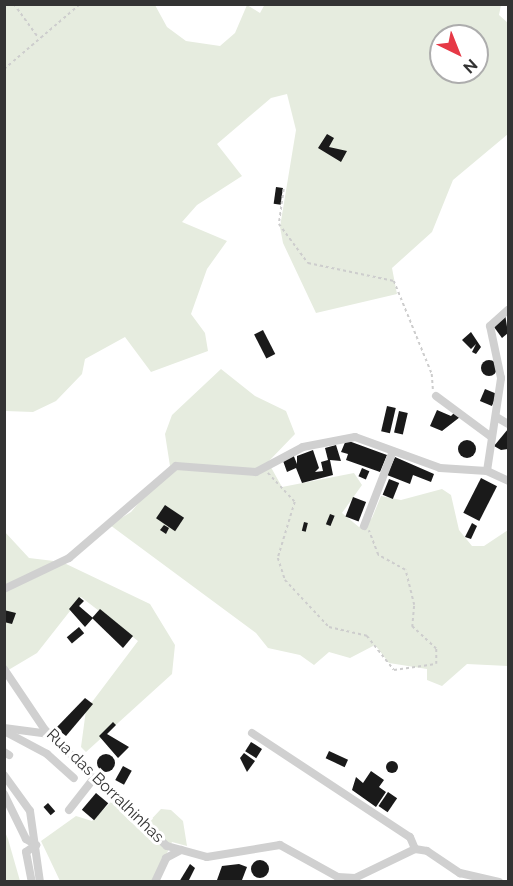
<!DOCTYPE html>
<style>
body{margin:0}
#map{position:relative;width:513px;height:886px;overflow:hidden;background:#fff;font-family:Raleway,sans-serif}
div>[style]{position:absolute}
.green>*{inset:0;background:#e6ecdf}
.building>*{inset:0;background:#1a1a1a;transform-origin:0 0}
.round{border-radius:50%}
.path>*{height:1.5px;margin-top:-0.75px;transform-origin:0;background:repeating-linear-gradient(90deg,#cdcdcd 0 3px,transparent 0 6px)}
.minor>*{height:8px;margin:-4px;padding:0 4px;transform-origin:4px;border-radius:4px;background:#d0d0d0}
span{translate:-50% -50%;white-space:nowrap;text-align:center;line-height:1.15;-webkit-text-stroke:6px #fff;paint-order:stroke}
.street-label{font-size:16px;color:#333}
.frame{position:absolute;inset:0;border:6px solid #333;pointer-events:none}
.north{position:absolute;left:429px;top:24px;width:60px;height:60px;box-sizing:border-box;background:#fff;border:2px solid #adadad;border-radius:50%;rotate:137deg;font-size:16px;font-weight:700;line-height:24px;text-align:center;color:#333}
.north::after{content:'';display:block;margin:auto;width:21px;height:27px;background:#e63946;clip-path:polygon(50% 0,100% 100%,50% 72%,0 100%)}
</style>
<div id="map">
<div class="green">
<i style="clip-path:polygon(evenodd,265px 4px,501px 5px,499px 15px,508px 23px,508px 134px,453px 180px,432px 232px,392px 268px,397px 294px,316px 313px,283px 243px,280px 227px,296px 130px,287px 94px,271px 98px,217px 144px,242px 176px,197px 205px,182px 222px,227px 241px,207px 269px,191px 314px,205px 333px,208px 351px,151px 372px,125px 337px,85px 359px,82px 374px,56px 401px,33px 412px,5px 411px,5px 5px,155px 5px,167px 27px,186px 41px,220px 46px,235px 33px,247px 5px,260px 13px,265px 4px,441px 36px,477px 36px,477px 72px,441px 72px,441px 36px)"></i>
<i style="clip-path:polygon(221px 369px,255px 396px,286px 411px,295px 434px,268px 462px,282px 487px,354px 473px,362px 485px,342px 513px,359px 527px,372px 518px,381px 496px,401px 500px,442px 489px,451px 495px,459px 530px,472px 546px,484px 546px,508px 530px,508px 666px,467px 664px,442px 686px,427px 680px,427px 669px,389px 663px,375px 645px,350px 658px,329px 652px,314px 665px,300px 655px,268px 648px,256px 633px,110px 525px,131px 512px,170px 466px,165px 434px,172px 415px)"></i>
<i style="clip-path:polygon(4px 531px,29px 558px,62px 562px,150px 604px,175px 645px,172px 674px,86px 752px,81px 747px,86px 710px,138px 641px,81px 597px,37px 653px,5px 672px)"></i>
<i style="clip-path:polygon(115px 798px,145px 826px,161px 809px,171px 810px,183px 821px,187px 846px,172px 842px,154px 882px,60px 881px,41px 841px,76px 816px,92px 821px)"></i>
<i style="clip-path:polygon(5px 832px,8px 839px,20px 881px,5px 881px)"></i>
</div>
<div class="building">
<i style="clip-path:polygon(327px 134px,334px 138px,329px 147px,347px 151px,341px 162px,318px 148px)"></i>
<i style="left:276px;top:187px;width:7px;height:17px;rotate:8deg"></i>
<i style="clip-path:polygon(505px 314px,508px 333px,502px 338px,494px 327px)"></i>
<i style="left:263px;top:330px;width:27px;height:10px;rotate:63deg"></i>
<i style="clip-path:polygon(471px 332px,481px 347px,476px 354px,472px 352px,476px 344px,471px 349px,462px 340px)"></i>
<i class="round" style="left:481px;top:360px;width:16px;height:16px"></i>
<i style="left:485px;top:389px;width:13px;height:13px;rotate:23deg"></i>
<i style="left:387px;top:406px;width:9px;height:26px;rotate:13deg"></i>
<i style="clip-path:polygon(437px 410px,451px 416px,455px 412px,460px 417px,442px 431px,430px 426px)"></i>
<i style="left:399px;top:411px;width:9px;height:22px;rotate:13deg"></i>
<i style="clip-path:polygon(508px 429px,508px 449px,501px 450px,494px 446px)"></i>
<i class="round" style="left:458px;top:440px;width:18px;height:18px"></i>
<i style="clip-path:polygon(346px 440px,387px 455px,380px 472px,346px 460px,348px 454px,341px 452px)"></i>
<i style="clip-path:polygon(336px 445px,341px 461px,330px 460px,333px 475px,302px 483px,296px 468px,287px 472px,282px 458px,293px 454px,297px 464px,297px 456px,313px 450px,319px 468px,315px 472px,323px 471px,321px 462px,328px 460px,325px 448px)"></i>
<i style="clip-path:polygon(395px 457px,434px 474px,431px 482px,413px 475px,410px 484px,387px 475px)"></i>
<i style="left:362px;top:468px;width:8px;height:9px;rotate:23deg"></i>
<i style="left:481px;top:478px;width:18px;height:39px;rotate:27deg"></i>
<i style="left:389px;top:479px;width:11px;height:17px;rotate:22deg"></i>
<i style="left:353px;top:497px;width:14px;height:21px;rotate:21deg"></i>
<i style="left:165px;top:505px;width:23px;height:16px;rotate:34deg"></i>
<i style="left:330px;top:514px;width:5px;height:11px;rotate:22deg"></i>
<i style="left:304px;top:522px;width:4px;height:9px;rotate:14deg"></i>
<i style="clip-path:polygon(472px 523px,477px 526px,471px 539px,465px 537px)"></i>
<i style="clip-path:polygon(164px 525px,169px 528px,166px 534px,160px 530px)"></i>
<i style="clip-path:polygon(79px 597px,84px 601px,79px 606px,93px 618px,85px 627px,69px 609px)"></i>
<i style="clip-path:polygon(100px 609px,133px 636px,123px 648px,92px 618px)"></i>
<i style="clip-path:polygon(4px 610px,16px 613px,12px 624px,4px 622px)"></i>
<i style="left:79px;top:627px;width:8px;height:16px;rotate:50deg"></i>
<i style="clip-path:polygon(85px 698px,93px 704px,66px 736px,56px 728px)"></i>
<i style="clip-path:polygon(113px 722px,116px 725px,107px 734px,129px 747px,118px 758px,99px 736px)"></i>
<i style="left:251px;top:742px;width:13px;height:11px;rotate:32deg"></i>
<i style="left:329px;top:751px;width:21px;height:8px;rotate:25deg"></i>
<i style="clip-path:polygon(244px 753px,255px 761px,247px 772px,240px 758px)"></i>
<i class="round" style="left:97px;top:754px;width:18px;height:18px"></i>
<i class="round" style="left:386px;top:761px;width:12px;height:12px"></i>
<i style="left:123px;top:766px;width:10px;height:16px;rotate:29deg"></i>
<i style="clip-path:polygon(371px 771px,384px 780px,379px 787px,386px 792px,376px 807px,352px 790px,356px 777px,363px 783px)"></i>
<i style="left:388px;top:792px;width:11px;height:17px;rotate:34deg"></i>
<i style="left:96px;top:793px;width:16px;height:22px;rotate:40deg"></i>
<i style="left:48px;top:803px;width:11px;height:6px;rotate:49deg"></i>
<i class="round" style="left:251px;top:860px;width:18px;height:18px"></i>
<i style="clip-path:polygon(190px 864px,195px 868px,188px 882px,179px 882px)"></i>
<i style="clip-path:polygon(239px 864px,247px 867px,242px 880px,217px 880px,222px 866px)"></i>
</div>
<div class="path">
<i style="left:14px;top:4px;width:41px;rotate:54deg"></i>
<i style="left:4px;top:69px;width:100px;rotate:-40.5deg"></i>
<i style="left:284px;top:189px;width:35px;rotate:98deg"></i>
<i style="left:279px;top:224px;width:49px;rotate:53.4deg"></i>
<i style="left:308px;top:263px;width:88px;rotate:11.8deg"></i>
<i style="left:394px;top:281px;width:100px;rotate:67.8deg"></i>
<i style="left:432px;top:374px;width:16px;rotate:86deg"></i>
<i style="left:268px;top:473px;width:40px;rotate:47deg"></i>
<i style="left:295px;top:502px;width:59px;rotate:106.9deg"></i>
<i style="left:278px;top:558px;width:23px;rotate:72deg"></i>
<i style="left:285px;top:580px;width:64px;rotate:46.9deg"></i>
<i style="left:329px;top:627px;width:39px;rotate:13deg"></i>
<i style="left:367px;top:636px;width:43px;rotate:51.5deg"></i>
<i style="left:394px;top:670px;width:42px;rotate:-8.1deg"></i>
<i style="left:436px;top:664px;width:15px;rotate:-90deg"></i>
<i style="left:436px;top:649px;width:33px;rotate:-137deg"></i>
<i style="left:412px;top:627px;width:22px;rotate:-85deg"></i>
<i style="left:414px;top:605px;width:36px;rotate:-104deg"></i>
<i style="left:405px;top:570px;width:31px;rotate:-151deg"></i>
<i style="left:378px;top:555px;width:26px;rotate:-111deg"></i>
</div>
<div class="minor">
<i style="left:436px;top:396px;width:67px;rotate:36.5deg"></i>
<i style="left:498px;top:418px;width:12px;rotate:31deg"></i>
<i style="left:487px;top:471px;width:94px;rotate:-81.4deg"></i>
<i style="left:501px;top:378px;width:53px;rotate:-101.9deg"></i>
<i style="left:490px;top:326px;width:24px;rotate:-42deg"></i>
<i style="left:364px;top:526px;width:80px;rotate:-68.9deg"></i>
<i style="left:4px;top:589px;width:72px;rotate:-25.5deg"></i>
<i style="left:69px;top:558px;width:141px;rotate:-40.7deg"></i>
<i style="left:176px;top:466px;width:80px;rotate:4.3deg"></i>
<i style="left:256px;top:472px;width:53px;rotate:-28deg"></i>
<i style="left:303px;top:447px;width:53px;rotate:-10.9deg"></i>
<i style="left:355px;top:437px;width:90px;rotate:20deg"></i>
<i style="left:440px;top:468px;width:47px;rotate:3.7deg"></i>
<i style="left:487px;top:471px;width:23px;rotate:25deg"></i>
<i style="left:4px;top:669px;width:73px;rotate:56.1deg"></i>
<i style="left:45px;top:730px;width:168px;rotate:43.6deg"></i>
<i style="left:167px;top:846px;width:41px;rotate:15.4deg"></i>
<i style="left:207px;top:857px;width:74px;rotate:-9.3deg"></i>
<i style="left:280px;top:845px;width:66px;rotate:28.9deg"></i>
<i style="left:338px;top:877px;width:17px;rotate:3deg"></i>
<i style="left:355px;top:878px;width:67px;rotate:-25.8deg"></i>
<i style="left:415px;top:849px;width:12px;rotate:9deg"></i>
<i style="left:427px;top:851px;width:40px;rotate:34deg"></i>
<i style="left:460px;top:873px;width:40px;rotate:13deg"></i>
<i style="left:4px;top:728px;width:46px;rotate:7.4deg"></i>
<i style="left:4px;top:731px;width:49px;rotate:28.1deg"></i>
<i style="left:47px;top:754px;width:36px;rotate:42deg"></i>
<i style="left:252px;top:733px;width:189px;rotate:33.4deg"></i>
<i style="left:410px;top:837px;width:13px;rotate:67deg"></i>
<i style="left:4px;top:752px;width:6px;rotate:31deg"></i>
<i style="left:4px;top:775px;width:44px;rotate:54.2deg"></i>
<i style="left:30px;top:811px;width:72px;rotate:82deg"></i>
<i style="left:4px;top:794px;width:50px;rotate:63.9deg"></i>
<i style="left:26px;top:839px;width:12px;rotate:31deg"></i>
<i style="left:36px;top:845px;width:12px;rotate:145deg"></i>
<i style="left:26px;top:852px;width:31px;rotate:79deg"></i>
<i style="left:69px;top:810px;width:41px;rotate:-52deg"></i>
<i style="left:155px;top:882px;width:26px;rotate:-65deg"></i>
<i style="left:166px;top:858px;width:17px;rotate:-28deg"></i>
</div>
<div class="street-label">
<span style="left:105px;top:786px;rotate:44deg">Rua das Borralhinhas</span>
</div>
<div class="frame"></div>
<div class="north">N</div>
</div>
